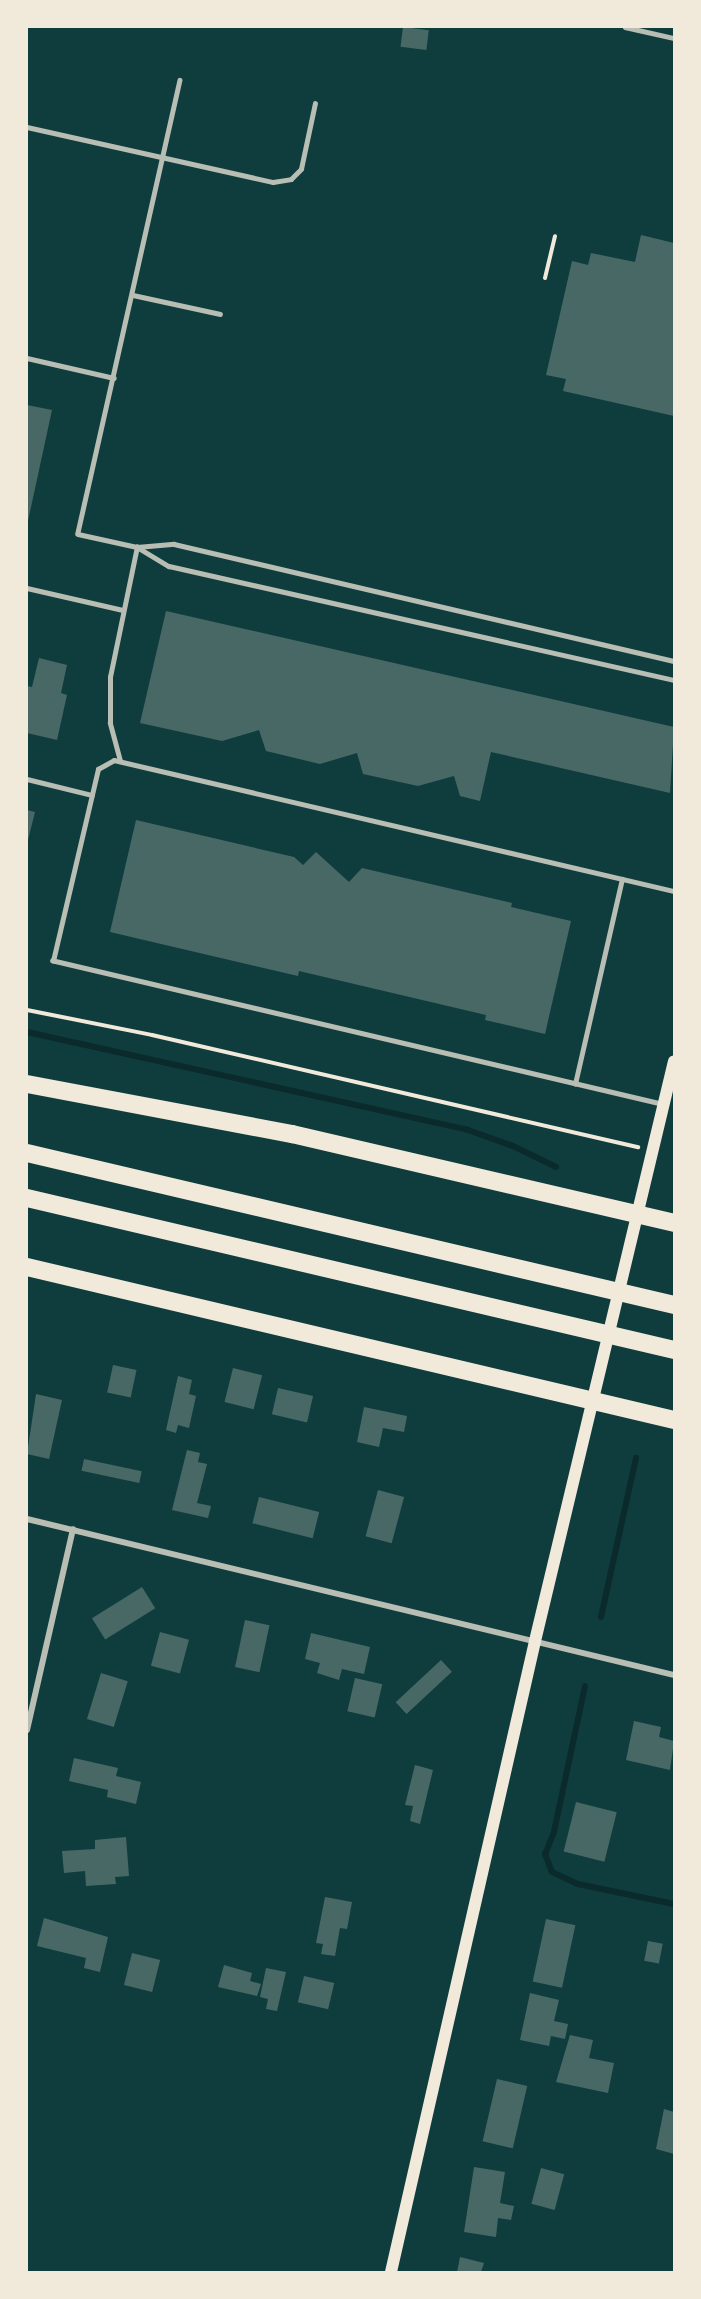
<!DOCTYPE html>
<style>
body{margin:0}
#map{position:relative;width:701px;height:2299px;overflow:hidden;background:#0f3d3e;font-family:Rubik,sans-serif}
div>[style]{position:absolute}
.stream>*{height:6px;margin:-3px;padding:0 3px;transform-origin:3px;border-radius:3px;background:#0a2a2b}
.building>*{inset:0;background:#486865;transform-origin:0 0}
.path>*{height:4px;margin:-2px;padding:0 2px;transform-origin:2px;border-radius:2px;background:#f1e9da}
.service>*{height:4.5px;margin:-2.25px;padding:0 2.25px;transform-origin:2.25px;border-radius:2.25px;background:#b8beb3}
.minor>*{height:6px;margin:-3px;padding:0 3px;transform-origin:3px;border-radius:3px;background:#b8beb3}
.secondary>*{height:12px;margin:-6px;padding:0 6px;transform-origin:6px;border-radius:6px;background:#f1e9da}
.motorway>*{height:18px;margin:-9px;padding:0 9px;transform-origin:9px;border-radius:9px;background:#f1e9da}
span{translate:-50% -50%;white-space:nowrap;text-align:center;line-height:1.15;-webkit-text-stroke:6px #f1e9da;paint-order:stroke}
.frame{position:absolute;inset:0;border:28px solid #f1e9da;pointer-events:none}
</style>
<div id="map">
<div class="stream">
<i style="left:27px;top:1032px;width:452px;rotate:12.5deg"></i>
<i style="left:468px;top:1130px;width:48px;rotate:19.6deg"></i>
<i style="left:513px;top:1146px;width:48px;rotate:26deg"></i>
<i style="left:601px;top:1617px;width:163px;rotate:-77.6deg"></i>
<i style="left:585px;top:1686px;width:149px;rotate:102deg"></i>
<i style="left:554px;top:1832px;width:24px;rotate:112deg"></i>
<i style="left:545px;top:1854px;width:19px;rotate:69deg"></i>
<i style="left:552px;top:1872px;width:29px;rotate:25deg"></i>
<i style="left:578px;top:1884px;width:98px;rotate:11.8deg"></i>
</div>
<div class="building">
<i style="left:403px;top:27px;width:26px;height:20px;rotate:7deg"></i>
<i style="clip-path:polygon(641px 235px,674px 243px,674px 416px,563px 391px,566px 379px,546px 375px,572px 261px,588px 265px,591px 253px,635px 262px)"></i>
<i style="clip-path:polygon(27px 405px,52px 410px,28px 521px,27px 521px)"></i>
<i style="clip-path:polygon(166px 611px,674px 727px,670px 793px,491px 752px,480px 801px,460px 796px,454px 776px,418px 786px,363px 774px,357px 753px,320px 764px,266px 751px,259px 730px,222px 741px,140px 723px)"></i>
<i style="clip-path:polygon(39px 658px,67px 665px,61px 693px,67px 695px,57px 740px,27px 733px,27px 686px,32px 687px)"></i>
<i style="clip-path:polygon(27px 810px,35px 812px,28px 840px,27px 840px)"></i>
<i style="clip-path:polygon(136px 820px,294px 857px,303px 865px,316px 852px,349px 882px,362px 868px,512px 903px,511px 907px,571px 921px,545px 1034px,485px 1020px,486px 1015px,299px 971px,298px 976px,110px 932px)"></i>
<i style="left:113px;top:1365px;width:24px;height:28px;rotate:12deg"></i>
<i style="left:233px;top:1368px;width:30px;height:35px;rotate:14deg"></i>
<i style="clip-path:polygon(178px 1376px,192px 1380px,189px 1394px,196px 1396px,189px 1428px,178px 1425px,176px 1433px,166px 1430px)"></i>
<i style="left:278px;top:1388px;width:36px;height:27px;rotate:13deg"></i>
<i style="clip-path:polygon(36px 1394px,62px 1400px,49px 1459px,27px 1454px)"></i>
<i style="clip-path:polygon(364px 1407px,407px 1416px,404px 1432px,383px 1428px,379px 1447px,357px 1442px)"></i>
<i style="clip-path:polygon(187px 1450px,200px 1453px,198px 1462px,207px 1464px,197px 1503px,211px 1506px,208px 1518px,172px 1510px)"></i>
<i style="left:84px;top:1459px;width:59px;height:12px;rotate:12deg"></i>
<i style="left:378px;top:1490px;width:27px;height:48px;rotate:15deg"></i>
<i style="left:259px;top:1497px;width:62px;height:27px;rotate:14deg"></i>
<i style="left:142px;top:1587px;width:25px;height:59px;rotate:58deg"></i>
<i style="left:245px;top:1620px;width:25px;height:48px;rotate:12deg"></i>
<i style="left:160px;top:1632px;width:30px;height:35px;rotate:15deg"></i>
<i style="clip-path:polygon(311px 1633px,370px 1647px,364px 1674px,342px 1669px,339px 1680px,317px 1673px,320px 1663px,305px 1659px)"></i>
<i style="left:441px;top:1660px;width:16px;height:62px;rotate:47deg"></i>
<i style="left:101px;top:1673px;width:28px;height:48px;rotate:17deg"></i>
<i style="left:355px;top:1678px;width:28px;height:34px;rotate:13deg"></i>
<i style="clip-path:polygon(634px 1721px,661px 1727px,659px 1737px,674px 1741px,670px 1770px,626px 1760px)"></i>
<i style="clip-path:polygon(74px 1758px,118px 1768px,116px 1776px,141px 1782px,136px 1804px,107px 1797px,108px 1790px,69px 1781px)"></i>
<i style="clip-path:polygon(415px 1765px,433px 1770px,420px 1824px,410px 1821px,413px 1806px,405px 1805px)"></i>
<i style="left:576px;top:1802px;width:42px;height:51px;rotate:14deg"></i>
<i style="clip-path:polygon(126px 1837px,129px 1876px,115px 1877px,116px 1884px,86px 1886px,85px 1871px,64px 1873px,62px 1851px,95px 1849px,95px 1840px)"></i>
<i style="clip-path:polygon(325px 1897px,352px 1902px,347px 1929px,340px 1928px,335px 1956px,321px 1954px,323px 1944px,316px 1943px)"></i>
<i style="clip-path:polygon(44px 1918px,108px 1937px,100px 1972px,84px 1968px,86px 1958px,37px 1946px)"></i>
<i style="left:546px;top:1919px;width:30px;height:64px;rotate:12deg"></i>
<i style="left:648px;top:1941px;width:15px;height:20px;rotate:11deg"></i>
<i style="left:132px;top:1953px;width:29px;height:33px;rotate:14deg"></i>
<i style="clip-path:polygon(224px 1965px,252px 1973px,250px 1981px,261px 1984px,257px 1996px,218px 1987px)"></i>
<i style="clip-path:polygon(266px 1968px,286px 1972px,277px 2011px,266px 2009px,268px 1999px,260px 1997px)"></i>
<i style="left:304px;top:1976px;width:31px;height:27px;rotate:13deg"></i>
<i style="clip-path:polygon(530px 1993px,559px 2000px,554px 2021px,568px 2024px,565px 2039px,551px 2036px,549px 2046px,520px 2040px)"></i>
<i style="clip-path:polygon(570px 2035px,593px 2040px,589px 2058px,614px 2063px,608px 2093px,556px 2082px)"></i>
<i style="left:497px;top:2079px;width:31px;height:64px;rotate:13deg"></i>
<i style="clip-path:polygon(664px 2109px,674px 2112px,674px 2154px,656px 2149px)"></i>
<i style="clip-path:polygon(474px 2167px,505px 2172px,500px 2203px,514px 2206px,511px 2220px,498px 2218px,496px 2237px,464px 2232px)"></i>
<i style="left:541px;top:2168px;width:24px;height:37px;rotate:15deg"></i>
<i style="clip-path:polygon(460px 2257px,484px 2263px,481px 2272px,457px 2272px)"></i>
</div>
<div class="path">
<i style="left:545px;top:278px;width:43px;rotate:-76.6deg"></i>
<i style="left:27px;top:1010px;width:127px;rotate:11.3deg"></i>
<i style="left:152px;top:1035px;width:499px;rotate:13deg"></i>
</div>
<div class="service">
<i style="left:625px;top:27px;width:50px;rotate:12.7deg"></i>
<i style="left:180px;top:80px;width:465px;rotate:102.7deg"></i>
<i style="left:78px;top:534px;width:60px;rotate:12.4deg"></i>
<i style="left:137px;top:547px;width:37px;rotate:31deg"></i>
<i style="left:169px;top:566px;width:518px;rotate:12.72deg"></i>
<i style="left:27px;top:127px;width:252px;rotate:12.6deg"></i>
<i style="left:273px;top:182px;width:18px;rotate:-9deg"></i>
<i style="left:291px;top:179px;width:14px;rotate:-45deg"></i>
<i style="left:301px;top:169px;width:67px;rotate:-78deg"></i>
<i style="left:133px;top:295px;width:89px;rotate:12.3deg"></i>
<i style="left:27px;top:358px;width:89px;rotate:12.9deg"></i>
<i style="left:137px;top:547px;width:37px;rotate:-5deg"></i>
<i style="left:174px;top:544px;width:514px;rotate:13.17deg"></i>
<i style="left:27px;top:588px;width:98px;rotate:12.9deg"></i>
<i style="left:120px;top:761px;width:39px;rotate:-105deg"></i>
<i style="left:110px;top:723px;width:46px;rotate:-90deg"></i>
<i style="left:110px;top:677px;width:133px;rotate:-78.3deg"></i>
<i style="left:27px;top:779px;width:67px;rotate:13.8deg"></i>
<i style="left:575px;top:1084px;width:210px;rotate:-77.1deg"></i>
<i style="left:661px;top:1104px;width:625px;rotate:-166.76deg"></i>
<i style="left:53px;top:961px;width:197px;rotate:-76.8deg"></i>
<i style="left:98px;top:769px;width:18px;rotate:-29deg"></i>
<i style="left:114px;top:760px;width:575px;rotate:13.17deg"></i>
</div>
<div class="minor">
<i style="left:27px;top:1519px;width:666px;rotate:13.56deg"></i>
<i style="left:27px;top:1730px;width:206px;rotate:-77.1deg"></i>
</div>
<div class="secondary">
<i style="left:391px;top:2272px;width:647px;rotate:-77.14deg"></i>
<i style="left:535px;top:1641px;width:596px;rotate:-76.52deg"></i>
</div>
<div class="motorway">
<i style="left:27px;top:1084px;width:270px;rotate:10.7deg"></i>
<i style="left:292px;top:1134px;width:392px;rotate:13.1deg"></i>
<i style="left:27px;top:1153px;width:665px;rotate:13.22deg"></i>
<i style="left:27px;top:1198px;width:665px;rotate:13.22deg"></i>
<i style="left:27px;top:1267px;width:665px;rotate:13.3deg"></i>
</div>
<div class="frame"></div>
</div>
